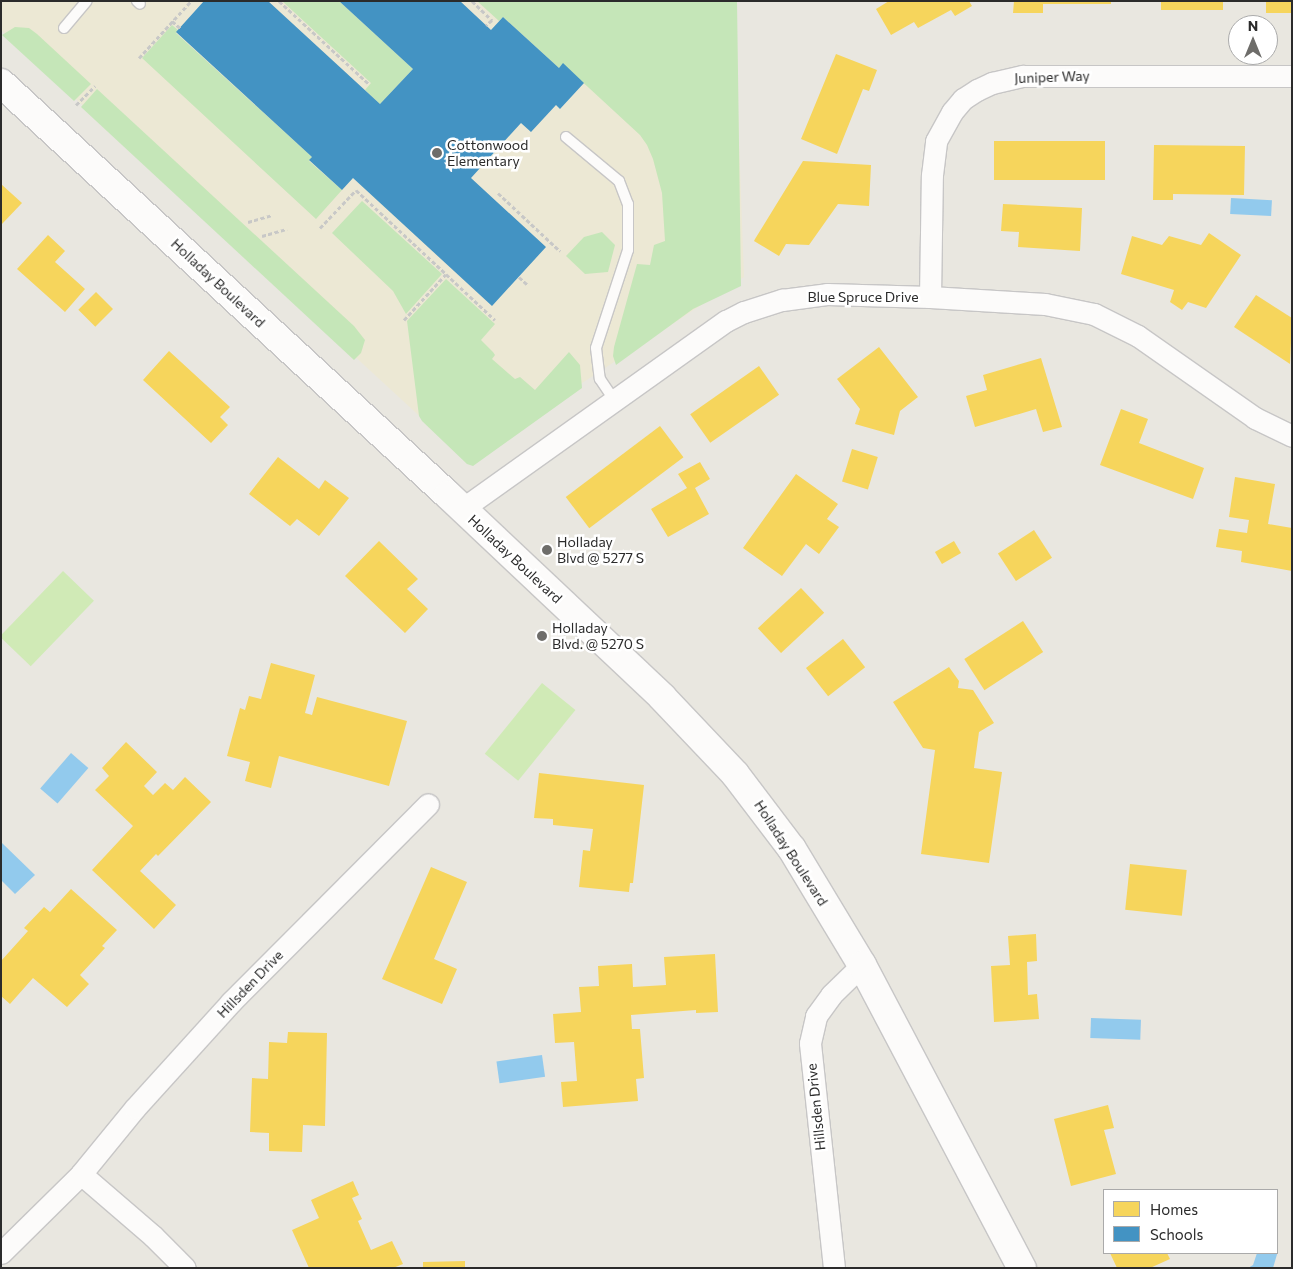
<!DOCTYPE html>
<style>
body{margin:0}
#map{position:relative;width:1293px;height:1269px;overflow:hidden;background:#e9e7e0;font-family:Commissioner,sans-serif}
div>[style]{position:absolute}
.education>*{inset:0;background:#ece8d4}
.green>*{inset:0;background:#c5e6b8}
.pitch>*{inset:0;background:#d0eab6;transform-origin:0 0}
.water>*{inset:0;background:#92caed;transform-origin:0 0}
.homes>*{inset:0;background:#f6d55c;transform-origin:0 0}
.schools>*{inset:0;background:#4393c3}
.path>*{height:3px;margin-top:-1.5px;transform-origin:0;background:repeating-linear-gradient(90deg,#c8c8c7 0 4px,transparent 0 6.5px)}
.roads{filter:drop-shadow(1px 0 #c7c6c6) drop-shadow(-1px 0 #c7c6c6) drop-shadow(0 1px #c7c6c6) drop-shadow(0 -1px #c7c6c6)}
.service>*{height:10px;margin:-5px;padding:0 5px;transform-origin:5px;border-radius:5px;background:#fcfbfa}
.minor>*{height:21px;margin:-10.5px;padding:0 10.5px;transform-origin:10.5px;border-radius:10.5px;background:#fcfbfa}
.secondary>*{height:28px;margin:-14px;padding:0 14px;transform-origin:14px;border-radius:14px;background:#fcfbfa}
.dots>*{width:14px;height:14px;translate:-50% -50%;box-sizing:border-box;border:2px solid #fff;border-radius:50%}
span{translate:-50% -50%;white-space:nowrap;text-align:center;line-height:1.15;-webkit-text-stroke:5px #fff;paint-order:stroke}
.street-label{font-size:14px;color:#2b2b2b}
.poi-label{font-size:14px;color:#2b2b2b}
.left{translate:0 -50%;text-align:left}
.frame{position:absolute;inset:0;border:2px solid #2b2b2b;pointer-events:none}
.legend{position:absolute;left:1103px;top:1189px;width:175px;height:65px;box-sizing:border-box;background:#fff;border:1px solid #aaa;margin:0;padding:6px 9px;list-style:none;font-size:15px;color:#2b2b2b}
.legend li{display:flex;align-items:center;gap:10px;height:25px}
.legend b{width:25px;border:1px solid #aaa}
.north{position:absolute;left:1228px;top:15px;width:50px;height:50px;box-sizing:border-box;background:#fff;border:1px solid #aaa;border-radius:50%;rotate:0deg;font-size:14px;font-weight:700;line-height:20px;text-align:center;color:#2b2b2b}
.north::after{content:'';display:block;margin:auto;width:18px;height:22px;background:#6e6d6a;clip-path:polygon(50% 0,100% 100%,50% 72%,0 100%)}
</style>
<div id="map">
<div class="education">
<i style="clip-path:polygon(1px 1px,734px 1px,744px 277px,466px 459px,1px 30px)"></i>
</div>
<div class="green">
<i style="clip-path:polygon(282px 1px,339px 1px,413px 69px,380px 104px,365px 90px,371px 83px)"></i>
<i style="clip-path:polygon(477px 1px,737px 1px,741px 286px,693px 309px,616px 365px,613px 356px,614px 347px,637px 264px,650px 265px,654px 245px,665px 241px,662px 193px,653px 159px,647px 145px,640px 135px,563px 64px,559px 68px,503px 17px,499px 21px)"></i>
<i style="clip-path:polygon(172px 25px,178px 30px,176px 33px,312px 157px,309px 161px,342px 190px,316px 219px,142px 58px)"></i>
<i style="clip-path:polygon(15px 27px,29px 28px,37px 34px,91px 84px,74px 101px,2px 35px)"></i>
<i style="clip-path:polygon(97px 89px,354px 326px,365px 340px,361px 353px,354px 360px,81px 107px)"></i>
<i style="clip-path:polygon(362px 201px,442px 274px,406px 314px,393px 291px,332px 233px)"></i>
<i style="clip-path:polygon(602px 232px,615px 245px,608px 272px,585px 274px,566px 256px,584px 237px)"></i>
<i style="clip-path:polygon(446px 279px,495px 324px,481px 340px,493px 352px,495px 355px,492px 359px,515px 379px,520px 377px,535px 390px,569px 352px,580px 365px,582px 388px,473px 466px,467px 464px,422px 421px,419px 416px,407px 321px)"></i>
</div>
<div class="pitch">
<i style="left:63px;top:571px;width:43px;height:91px;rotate:44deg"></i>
<i style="left:542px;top:683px;width:43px;height:91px;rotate:39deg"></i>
</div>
<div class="water">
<i style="left:1231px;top:198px;width:41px;height:16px;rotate:3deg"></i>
<i style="left:71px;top:753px;width:23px;height:47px;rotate:41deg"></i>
<i style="clip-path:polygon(1px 842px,35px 875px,15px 894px,1px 880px)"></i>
<i style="left:1091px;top:1018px;width:50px;height:20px;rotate:2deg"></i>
<i style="left:542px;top:1055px;width:22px;height:46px;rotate:82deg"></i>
<i style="clip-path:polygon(1277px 1251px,1278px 1251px,1273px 1268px,1248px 1268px,1253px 1265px,1257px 1253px,1277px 1253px)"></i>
</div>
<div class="homes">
<i style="clip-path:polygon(889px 1px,969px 1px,972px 6px,955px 16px,951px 10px,918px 28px,914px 22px,891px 35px,876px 9px)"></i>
<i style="clip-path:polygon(1014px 1px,1111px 1px,1111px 4px,1043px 4px,1043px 13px,1013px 13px)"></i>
<i style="left:1161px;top:1px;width:62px;height:9px"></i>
<i style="left:1266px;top:1px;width:26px;height:12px"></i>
<i style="clip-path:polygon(836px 54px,877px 70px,869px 91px,863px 89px,837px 154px,801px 139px)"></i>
<i style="left:1105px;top:141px;width:39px;height:111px;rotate:90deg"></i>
<i style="clip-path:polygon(1154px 145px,1245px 146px,1244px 195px,1173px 194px,1173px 200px,1153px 200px)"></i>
<i style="clip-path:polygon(803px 161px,871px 165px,869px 206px,838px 204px,809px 245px,786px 244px,779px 256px,754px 241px,755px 239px)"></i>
<i style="clip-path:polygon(1px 184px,22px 203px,1px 225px)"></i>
<i style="clip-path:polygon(1003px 204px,1082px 208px,1080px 251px,1018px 247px,1019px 232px,1001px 231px)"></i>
<i style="clip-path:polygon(1209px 233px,1241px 255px,1206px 308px,1188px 302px,1182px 310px,1170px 302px,1174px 290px,1121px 274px,1132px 236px,1162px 245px,1169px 236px,1201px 245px)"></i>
<i style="clip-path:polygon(48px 235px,65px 251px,55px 262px,85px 289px,65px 312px,17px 269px)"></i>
<i style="left:96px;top:292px;width:24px;height:25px;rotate:45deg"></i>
<i style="clip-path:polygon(1256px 295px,1292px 318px,1290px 364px,1234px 327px)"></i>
<i style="clip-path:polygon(879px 347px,918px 397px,900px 411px,894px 435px,855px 424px,860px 409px,837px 379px)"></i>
<i style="clip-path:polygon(169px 351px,230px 407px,220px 417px,228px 425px,211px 443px,143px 380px)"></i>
<i style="clip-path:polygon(1041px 358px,1062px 427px,1043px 432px,1036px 409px,975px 427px,966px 396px,987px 390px,983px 375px)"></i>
<i style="left:759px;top:366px;width:35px;height:84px;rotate:55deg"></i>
<i style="clip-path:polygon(1121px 409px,1148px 419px,1139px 443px,1204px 468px,1193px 499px,1100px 465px)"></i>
<i style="left:660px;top:426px;width:39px;height:118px;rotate:53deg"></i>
<i style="left:852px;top:449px;width:27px;height:34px;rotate:17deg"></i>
<i style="clip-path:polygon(278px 457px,319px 489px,325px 480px,349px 498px,319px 536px,297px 519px,290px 526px,249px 494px)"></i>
<i style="clip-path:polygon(700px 462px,710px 479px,695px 488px,709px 514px,668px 537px,651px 509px,687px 488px,678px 474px)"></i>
<i style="clip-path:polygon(796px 474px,838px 504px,827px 519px,839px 527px,819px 554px,806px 544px,782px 576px,743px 548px)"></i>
<i style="clip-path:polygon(1235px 477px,1275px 484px,1268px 524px,1292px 528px,1292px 571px,1241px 562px,1242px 551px,1216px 547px,1219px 529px,1247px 533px,1249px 520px,1229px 517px)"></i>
<i style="left:1034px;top:530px;width:33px;height:43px;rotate:57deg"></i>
<i style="clip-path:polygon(379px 541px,418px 579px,407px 589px,428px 609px,405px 633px,345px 576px)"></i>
<i style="left:954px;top:541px;width:14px;height:22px;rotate:60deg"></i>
<i style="left:801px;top:588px;width:34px;height:59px;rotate:47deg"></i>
<i style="left:1023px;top:621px;width:37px;height:70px;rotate:57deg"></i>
<i style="left:843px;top:639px;width:36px;height:47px;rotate:52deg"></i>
<i style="clip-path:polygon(271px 663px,315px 675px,305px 713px,312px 715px,317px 697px,407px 721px,389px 786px,279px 756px,271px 788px,245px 781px,250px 762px,227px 756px,240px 708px,245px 710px,249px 696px,261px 699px)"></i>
<i style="clip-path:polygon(949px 667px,959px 681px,958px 688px,973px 690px,994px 723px,979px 732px,974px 768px,1002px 772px,989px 863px,921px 854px,935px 750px,923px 748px,893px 702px)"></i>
<i style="clip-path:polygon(126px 742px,157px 772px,144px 786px,153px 795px,165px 783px,173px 790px,185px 777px,211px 802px,158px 856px,156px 854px,140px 871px,176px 905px,154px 929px,92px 870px,133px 826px,95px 790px,109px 776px,102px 768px)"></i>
<i style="clip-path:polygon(539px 773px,644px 785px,633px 883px,630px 883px,629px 892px,579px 887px,583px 850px,590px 851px,593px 829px,553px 825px,553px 819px,534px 818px)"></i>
<i style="left:1130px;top:864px;width:57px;height:46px;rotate:6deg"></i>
<i style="clip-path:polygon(431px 867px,467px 882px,434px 959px,457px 969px,442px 1004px,382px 979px)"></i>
<i style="clip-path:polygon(71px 889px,117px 930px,102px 946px,105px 948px,80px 975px,89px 984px,67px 1007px,33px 978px,10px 1004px,1px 996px,1px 961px,28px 931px,24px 928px,44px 907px,50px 912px)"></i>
<i style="clip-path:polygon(1036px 934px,1037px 961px,1027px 962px,1028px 995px,1037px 994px,1039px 1019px,994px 1022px,991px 966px,1010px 965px,1008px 936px)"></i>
<i style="clip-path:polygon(715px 954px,718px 1012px,696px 1013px,696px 1010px,631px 1015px,632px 1029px,640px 1029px,644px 1078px,636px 1079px,638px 1101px,563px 1107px,561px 1082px,577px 1081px,574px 1042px,555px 1043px,553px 1014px,581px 1012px,579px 987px,599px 986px,598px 966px,632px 964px,633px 987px,666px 985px,664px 957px)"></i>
<i style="clip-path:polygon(288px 1032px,327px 1033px,325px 1126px,303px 1125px,302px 1152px,269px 1151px,269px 1133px,250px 1132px,252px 1078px,268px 1079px,269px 1042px,287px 1043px)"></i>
<i style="clip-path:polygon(1108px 1105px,1114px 1128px,1104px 1130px,1116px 1174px,1071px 1186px,1054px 1119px)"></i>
<i style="clip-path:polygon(353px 1181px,359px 1195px,352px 1198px,362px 1219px,358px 1221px,371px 1250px,392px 1241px,403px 1264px,393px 1268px,309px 1268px,292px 1230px,319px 1218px,311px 1200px)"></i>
<i style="clip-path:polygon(1110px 1253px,1167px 1253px,1170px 1259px,1150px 1268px,1117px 1268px)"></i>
<i style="clip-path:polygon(465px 1261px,465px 1268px,423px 1268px,423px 1262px)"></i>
</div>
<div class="schools">
<i style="clip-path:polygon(204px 1px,268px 1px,380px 104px,413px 69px,339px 1px,460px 1px,491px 30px,503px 17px,559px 68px,563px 63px,584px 83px,560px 109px,556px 105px,531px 132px,521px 123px,471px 178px,546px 247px,492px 306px,353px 178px,342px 190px,309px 160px,312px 157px,176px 32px)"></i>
</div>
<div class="path">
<i style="left:279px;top:1px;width:122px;rotate:42.7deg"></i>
<i style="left:472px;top:1px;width:28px;rotate:44deg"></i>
<i style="left:492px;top:20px;width:8px;rotate:140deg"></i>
<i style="left:172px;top:21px;width:11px;rotate:41deg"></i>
<i style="left:139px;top:58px;width:77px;rotate:-47.6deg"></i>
<i style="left:76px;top:105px;width:27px;rotate:-45deg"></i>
<i style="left:498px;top:193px;width:85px;rotate:43.1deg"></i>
<i style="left:248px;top:222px;width:25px;rotate:-16deg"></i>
<i style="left:320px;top:228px;width:52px;rotate:-46.5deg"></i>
<i style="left:356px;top:190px;width:123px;rotate:43deg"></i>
<i style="left:262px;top:236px;width:26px;rotate:-16deg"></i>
<i style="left:519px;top:277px;width:12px;rotate:42deg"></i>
<i style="left:404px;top:320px;width:62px;rotate:-47.6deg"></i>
<i style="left:446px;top:274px;width:67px;rotate:43.2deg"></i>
</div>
<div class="roads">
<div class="service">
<i style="left:137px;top:1px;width:4px;rotate:45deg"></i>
<i style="left:64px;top:28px;width:35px;rotate:-50deg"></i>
<i style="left:566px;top:137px;width:69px;rotate:39.7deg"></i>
<i style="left:619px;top:181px;width:25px;rotate:69deg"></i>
<i style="left:628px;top:204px;width:46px;rotate:90deg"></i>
<i style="left:628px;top:250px;width:103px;rotate:108.1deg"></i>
<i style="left:596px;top:348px;width:31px;rotate:83deg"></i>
<i style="left:600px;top:379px;width:25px;rotate:56deg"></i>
</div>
<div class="minor">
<i style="left:930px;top:297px;width:122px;rotate:-89.1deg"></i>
<i style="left:932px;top:175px;width:34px;rotate:-83deg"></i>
<i style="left:936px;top:141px;width:33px;rotate:-61deg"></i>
<i style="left:952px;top:112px;width:17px;rotate:-50deg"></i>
<i style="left:963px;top:99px;width:17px;rotate:-33deg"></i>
<i style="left:977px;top:90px;width:17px;rotate:-25deg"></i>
<i style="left:992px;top:83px;width:32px;rotate:-13deg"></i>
<i style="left:1023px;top:76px;width:269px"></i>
<i style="left:462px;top:509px;width:324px;rotate:-35.5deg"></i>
<i style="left:726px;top:321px;width:20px;rotate:-27deg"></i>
<i style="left:744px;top:312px;width:40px;rotate:-18deg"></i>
<i style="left:782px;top:300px;width:45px;rotate:-7.6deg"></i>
<i style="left:827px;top:294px;width:103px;rotate:1.7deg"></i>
<i style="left:930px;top:297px;width:115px;rotate:3.5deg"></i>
<i style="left:1045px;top:304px;width:50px;rotate:11.5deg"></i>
<i style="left:1094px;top:314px;width:49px;rotate:26.6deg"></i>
<i style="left:1138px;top:336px;width:143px;rotate:35deg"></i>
<i style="left:1255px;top:418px;width:41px;rotate:25.9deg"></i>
<i style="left:81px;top:1174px;width:95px;rotate:40.7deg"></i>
<i style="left:153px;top:1236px;width:45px;rotate:45deg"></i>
<i style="left:1px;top:1253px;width:112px;rotate:-44.6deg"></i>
<i style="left:81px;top:1174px;width:85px;rotate:-50.7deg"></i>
<i style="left:135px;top:1108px;width:143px;rotate:-47.8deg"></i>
<i style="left:231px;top:1002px;width:279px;rotate:-45.1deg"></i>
<i style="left:834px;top:1268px;width:226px;rotate:-96.1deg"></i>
<i style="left:810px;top:1043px;width:28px;rotate:-77deg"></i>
<i style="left:816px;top:1016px;width:26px;rotate:-54deg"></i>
<i style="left:831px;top:995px;width:43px;rotate:-44.1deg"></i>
</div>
<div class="secondary">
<i style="left:1px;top:83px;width:608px;rotate:42.67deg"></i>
<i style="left:448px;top:495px;width:294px;rotate:43.3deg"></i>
<i style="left:662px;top:697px;width:106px;rotate:46.5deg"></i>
<i style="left:735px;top:774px;width:94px;rotate:52.8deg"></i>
<i style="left:792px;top:849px;width:135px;rotate:58.9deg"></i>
<i style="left:862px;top:965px;width:343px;rotate:62.2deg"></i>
</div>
</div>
<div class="dots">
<i style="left:437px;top:153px;background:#6e6d6a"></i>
<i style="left:547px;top:550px;background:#6e6d6a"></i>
<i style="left:542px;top:636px;background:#6e6d6a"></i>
</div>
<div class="street-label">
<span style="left:1052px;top:77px;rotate:-2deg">Juniper Way</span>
<span style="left:218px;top:283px;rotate:43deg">Holladay Boulevard</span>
<span style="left:863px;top:297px">Blue Spruce Drive</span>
<span style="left:515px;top:559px;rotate:43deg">Holladay Boulevard</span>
<span style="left:791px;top:853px;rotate:57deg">Holladay Boulevard</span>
<span style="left:250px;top:984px;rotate:-46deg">Hillsden Drive</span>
<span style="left:816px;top:1107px;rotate:-96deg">Hillsden Drive</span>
</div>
<div class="poi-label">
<span class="left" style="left:447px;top:153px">Cottonwood<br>Elementary</span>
<span class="left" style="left:557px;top:550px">Holladay<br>Blvd @ 5277 S</span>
<span class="left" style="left:552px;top:636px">Holladay<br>Blvd. @ 5270 S</span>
</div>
<div class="frame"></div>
<ul class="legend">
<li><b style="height:14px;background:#f6d55c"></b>Homes</li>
<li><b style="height:14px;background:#4393c3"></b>Schools</li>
</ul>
<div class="north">N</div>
</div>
